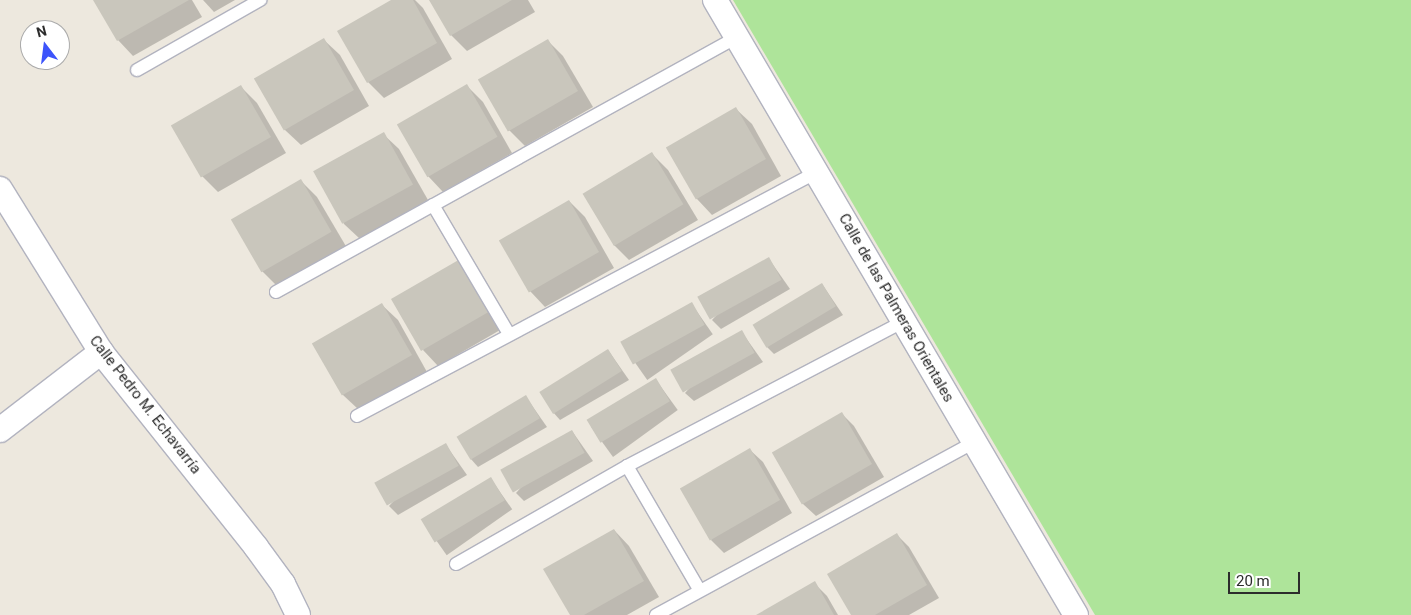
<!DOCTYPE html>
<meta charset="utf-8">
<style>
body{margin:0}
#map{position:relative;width:1411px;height:615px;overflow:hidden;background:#ede8de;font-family:Roboto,sans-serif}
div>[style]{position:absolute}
.green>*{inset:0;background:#aee49a}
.shadow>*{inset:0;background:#0003;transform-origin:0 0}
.building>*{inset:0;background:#c9c6bc;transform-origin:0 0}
.roads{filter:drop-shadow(1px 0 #b2b3bf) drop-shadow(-1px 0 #b2b3bf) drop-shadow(0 1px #b2b3bf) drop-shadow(0 -1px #b2b3bf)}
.lane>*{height:12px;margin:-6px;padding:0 6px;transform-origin:6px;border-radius:6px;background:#fff}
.street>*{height:24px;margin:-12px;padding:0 12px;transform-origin:12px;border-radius:12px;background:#fff}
span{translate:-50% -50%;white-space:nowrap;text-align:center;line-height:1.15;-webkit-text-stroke:4px #fff;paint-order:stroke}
.street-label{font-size:15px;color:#2c2c2c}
.north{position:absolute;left:20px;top:20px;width:50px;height:50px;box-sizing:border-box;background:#fff;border:1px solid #ababab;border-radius:50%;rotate:345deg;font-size:14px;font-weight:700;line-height:20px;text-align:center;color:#2c2c2c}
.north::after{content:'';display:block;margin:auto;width:18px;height:22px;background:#3d54fb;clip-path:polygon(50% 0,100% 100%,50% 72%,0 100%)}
.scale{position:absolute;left:1228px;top:572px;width:72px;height:22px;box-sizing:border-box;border:2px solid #2c2c2c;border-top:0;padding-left:6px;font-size:15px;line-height:18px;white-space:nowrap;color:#2c2c2c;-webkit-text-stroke:4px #fff;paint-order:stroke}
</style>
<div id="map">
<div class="green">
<i style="clip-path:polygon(733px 0,1411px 0,1411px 615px,1095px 615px)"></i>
</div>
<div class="shadow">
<i style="clip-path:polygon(94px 0,192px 0,202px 17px,133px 56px,118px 40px)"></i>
<i style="clip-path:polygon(203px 0,235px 0,214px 12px)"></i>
<i style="clip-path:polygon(394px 0,415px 0,423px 8px,452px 59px,384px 98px,368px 82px)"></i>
<i style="clip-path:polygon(431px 0,528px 0,535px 12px,467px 51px,451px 35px)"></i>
<i style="clip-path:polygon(324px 40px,340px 55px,369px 106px,301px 145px,285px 130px,255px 79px)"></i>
<i style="clip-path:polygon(547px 40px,563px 56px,593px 107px,525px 146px,509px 130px)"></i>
<i style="clip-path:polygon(467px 86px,483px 102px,512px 153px,443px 192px,428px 176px)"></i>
<i style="clip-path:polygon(241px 87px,257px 103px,286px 153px,218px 192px,202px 176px)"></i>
<i style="clip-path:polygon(736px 109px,752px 124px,781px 176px,712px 215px,697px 199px,667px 148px)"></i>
<i style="clip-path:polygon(383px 134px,399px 149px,428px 200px,360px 239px,344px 224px,315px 173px)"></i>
<i style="clip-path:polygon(652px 154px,668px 170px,698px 220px,629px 260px,613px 244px)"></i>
<i style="clip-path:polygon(301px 181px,317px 197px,347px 248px,278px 287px,262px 271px)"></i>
<i style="clip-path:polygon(569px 201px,585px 217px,614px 268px,545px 307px,530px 291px)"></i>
<i style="clip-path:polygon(769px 259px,790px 289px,721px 329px,712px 320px)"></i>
<i style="clip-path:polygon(461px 260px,507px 326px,438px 366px,423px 350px)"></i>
<i style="clip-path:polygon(822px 284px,843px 315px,774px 354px,766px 346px)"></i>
<i style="left:691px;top:303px;width:38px;height:80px;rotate:55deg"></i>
<i style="clip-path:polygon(382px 305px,398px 320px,427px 372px,359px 410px,343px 395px,314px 344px)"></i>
<i style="clip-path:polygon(741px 331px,763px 362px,694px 401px,685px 393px)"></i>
<i style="clip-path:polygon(608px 350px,629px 380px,560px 420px,552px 411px)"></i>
<i style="left:656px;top:380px;width:37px;height:80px;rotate:54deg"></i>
<i style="clip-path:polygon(526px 397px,547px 427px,478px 467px,470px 458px)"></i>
<i style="clip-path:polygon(842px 414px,854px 426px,884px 477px,816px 516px,803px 504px,773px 453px)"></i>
<i style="clip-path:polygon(572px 431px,593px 461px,524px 501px,516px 493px)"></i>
<i style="clip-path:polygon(446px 445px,467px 475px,398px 515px,389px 506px)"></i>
<i style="clip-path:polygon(750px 450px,763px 462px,792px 513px,724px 553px,711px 540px)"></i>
<i style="left:491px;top:479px;width:37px;height:80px;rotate:55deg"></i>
<i style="clip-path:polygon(614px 530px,629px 546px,659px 597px,627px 615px,571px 615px)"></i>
<i style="clip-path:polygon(897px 535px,909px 547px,939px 598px,909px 615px,852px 615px)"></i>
<i style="clip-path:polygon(814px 583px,827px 596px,838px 615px,758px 615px)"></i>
</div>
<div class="building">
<i style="clip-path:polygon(93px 0,189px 0,117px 41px)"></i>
<i style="clip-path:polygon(391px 0,413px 0,437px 43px,367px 83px,337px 31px)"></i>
<i style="clip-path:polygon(429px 0,512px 0,450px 36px)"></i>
<i style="left:324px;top:38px;width:60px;height:81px;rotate:60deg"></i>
<i style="left:548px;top:39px;width:60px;height:81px;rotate:60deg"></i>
<i style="left:467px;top:84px;width:61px;height:81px;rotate:60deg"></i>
<i style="left:241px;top:85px;width:60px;height:81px;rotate:60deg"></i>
<i style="left:736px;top:107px;width:60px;height:81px;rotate:60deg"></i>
<i style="left:384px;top:132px;width:60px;height:81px;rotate:61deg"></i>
<i style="left:652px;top:152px;width:61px;height:81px;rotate:59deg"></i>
<i style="left:301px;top:179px;width:61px;height:81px;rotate:60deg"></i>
<i style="left:569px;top:200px;width:60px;height:81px;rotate:60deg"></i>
<i style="left:769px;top:257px;width:26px;height:82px;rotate:61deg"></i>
<i style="left:462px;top:258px;width:60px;height:82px;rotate:60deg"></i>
<i style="left:822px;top:283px;width:27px;height:81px;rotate:59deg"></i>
<i style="left:692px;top:302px;width:26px;height:82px;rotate:61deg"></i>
<i style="left:382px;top:303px;width:60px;height:81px;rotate:60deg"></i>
<i style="left:742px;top:330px;width:26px;height:82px;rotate:61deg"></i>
<i style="left:608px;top:349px;width:26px;height:81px;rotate:58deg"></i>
<i style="left:656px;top:378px;width:27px;height:81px;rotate:59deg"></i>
<i style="left:526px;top:395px;width:27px;height:81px;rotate:59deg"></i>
<i style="left:842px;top:412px;width:60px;height:81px;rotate:60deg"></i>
<i style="left:572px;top:430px;width:26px;height:82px;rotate:61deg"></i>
<i style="left:446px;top:443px;width:26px;height:82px;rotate:61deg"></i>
<i style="left:750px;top:448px;width:60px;height:81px;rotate:60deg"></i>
<i style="left:491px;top:477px;width:27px;height:82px;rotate:59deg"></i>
<i style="clip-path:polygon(614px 529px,644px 581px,584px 615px,570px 615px,543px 569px)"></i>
<i style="clip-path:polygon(897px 533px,927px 585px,875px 615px,851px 615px,827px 574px)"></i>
<i style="clip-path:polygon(815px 581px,834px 615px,756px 615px)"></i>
</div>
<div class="roads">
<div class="lane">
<i style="left:137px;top:70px;width:142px;rotate:-29.6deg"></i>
<i style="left:433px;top:205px;width:150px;rotate:59.5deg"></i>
<i style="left:276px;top:292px;width:527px;rotate:-28.95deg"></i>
<i style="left:357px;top:416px;width:521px;rotate:-27.94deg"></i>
<i style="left:627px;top:466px;width:143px;rotate:59.7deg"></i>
<i style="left:456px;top:564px;width:197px;rotate:-29.8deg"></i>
<i style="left:627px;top:466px;width:313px;rotate:-27.6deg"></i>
<i style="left:656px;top:615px;width:363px;rotate:-28.5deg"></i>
</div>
<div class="street">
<i style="left:715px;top:0;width:713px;rotate:59.59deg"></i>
<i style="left:0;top:189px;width:192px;rotate:58.2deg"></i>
<i style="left:101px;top:352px;width:249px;rotate:51.5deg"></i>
<i style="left:256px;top:547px;width:46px;rotate:53.9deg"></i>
<i style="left:283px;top:584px;width:34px;rotate:64deg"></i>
<i style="left:0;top:430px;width:128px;rotate:-37.7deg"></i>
</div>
</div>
<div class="street-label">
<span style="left:896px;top:308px;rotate:60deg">Calle de las Palmeras Orientales</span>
<span style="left:145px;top:405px;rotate:52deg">Calle Pedro M. Echavarría</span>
</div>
<div class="north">N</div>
<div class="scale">20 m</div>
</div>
